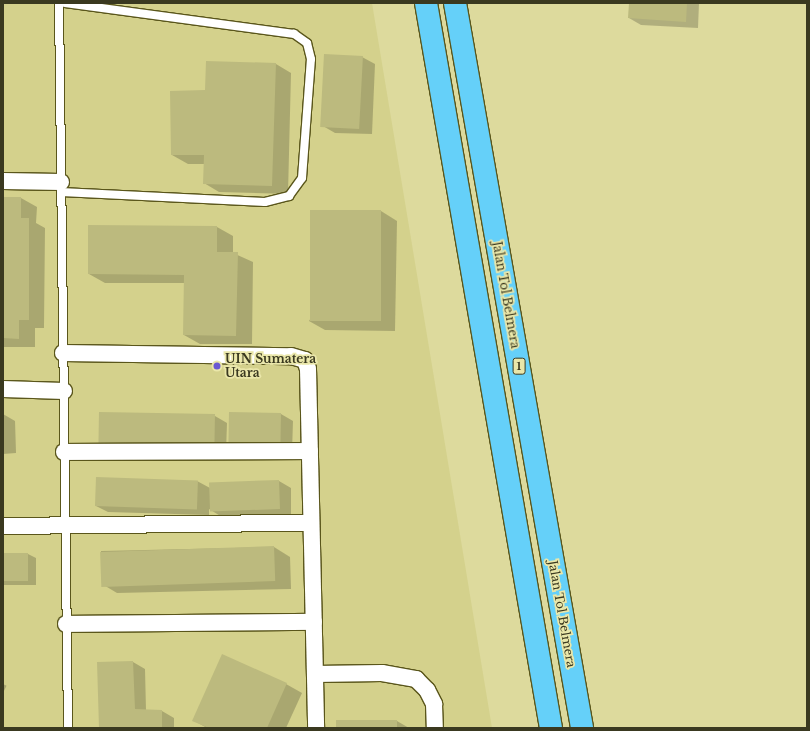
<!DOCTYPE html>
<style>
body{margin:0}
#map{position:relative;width:810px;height:731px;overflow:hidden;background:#ddda9d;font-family:"Libre Baskerville",serif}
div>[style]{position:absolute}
.built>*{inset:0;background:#d4d18c}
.shadow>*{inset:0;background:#0003;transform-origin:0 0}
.building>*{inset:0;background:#bcba7e;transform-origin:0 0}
.roads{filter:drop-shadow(1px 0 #5a561b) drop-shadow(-1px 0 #5a561b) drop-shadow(0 1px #5a561b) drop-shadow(0 -1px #5a561b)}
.service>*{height:8px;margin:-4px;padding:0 4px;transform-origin:4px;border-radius:4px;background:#fff}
.minor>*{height:16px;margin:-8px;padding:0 8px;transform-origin:8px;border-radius:8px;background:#fff}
.motorway>*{height:22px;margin:-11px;padding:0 11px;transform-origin:11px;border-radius:11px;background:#65d0f9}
.dots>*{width:11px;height:11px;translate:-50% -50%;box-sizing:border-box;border:2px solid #eae7aa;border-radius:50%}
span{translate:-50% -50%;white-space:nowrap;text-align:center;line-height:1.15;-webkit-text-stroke:3.5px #eae7aa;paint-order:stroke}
.shield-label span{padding:1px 3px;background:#eae7aa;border:1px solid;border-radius:3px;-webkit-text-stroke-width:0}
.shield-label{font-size:11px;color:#3a3920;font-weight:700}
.street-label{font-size:12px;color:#3a3920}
.poi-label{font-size:12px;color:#3a3920;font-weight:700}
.left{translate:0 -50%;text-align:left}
.frame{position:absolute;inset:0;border:4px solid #3a3920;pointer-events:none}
</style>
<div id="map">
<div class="built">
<i style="clip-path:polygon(3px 3px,372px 3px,492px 728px,3px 728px)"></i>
</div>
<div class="shadow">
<i style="clip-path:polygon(630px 3px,699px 3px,698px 28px,641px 25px,629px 18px)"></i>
<i style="clip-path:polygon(362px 57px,375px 64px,372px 134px,335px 133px,323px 126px)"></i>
<i style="clip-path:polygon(276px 64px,291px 73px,288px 194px,219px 192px,204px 183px,204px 164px,188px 164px,172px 155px,206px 91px)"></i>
<i style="clip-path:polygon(3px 198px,21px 198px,37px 207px,36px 223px,45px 228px,44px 328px,35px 328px,35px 347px,3px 347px)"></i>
<i style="clip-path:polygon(381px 211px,397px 221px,395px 331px,325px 330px,309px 321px)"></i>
<i style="clip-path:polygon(89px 226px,217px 227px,233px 236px,233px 253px,253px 262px,252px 344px,200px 344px,184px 335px,185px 283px,105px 283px,89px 274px)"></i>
<i style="clip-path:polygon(3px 414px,15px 421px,16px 453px,3px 454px)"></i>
<i style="clip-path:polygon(281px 414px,293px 421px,292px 452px,241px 451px)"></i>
<i style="clip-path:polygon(215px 416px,227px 423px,226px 452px,112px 449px,99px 442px)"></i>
<i style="clip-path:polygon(197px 481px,210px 488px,279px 481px,291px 488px,291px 515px,222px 517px,209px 509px,209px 515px,108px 512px,96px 506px)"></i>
<i style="clip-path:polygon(274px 547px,290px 557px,291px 589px,117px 593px,102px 584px,101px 551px)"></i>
<i style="clip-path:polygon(3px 554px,28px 554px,36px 558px,36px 585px,3px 585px)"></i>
<i style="clip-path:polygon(133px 662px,145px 669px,146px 710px,162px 711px,174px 718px,174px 728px,100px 728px,98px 663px)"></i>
<i style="left:3px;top:684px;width:4px;height:44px;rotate:27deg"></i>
<i style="clip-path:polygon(286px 684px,302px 693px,286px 728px,207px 728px,193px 720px)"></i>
<i style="clip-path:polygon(337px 721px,397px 721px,409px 728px,337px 728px)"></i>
</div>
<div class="building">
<i style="clip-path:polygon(629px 3px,687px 3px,686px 22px,628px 18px)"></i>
<i style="left:324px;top:54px;width:39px;height:73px;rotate:3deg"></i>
<i style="clip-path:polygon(206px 61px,276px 63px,272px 186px,203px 184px,204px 155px,171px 155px,170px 91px,205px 90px)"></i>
<i style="clip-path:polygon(3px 197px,21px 197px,21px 218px,29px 218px,29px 320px,19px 320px,19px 339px,3px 338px)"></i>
<i style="left:310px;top:210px;width:71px;height:111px"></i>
<i style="clip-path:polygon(88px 225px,217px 226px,217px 252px,238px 252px,236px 336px,183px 335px,184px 275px,88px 274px)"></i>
<i style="left:99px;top:412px;width:116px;height:31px;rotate:1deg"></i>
<i style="left:229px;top:412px;width:52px;height:33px;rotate:1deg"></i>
<i style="left:96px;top:477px;width:102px;height:29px;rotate:2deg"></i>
<i style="left:279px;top:480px;width:29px;height:70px;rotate:88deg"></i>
<i style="left:274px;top:546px;width:35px;height:174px;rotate:88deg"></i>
<i style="left:3px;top:553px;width:25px;height:28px"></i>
<i style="clip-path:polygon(222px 654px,287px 683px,267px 728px,209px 728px,192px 721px)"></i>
<i style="clip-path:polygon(133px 661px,135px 709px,162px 710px,162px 728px,99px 728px,97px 662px)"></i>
<i style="left:336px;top:720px;width:61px;height:8px"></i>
</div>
<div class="roads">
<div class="service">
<i style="left:59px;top:3px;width:725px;rotate:89.29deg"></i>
<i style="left:61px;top:192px;width:204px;rotate:2.8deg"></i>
<i style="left:265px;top:202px;width:25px;rotate:-14deg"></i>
<i style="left:289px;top:196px;width:22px;rotate:-54deg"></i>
<i style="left:302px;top:178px;width:119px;rotate:-85.7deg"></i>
<i style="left:311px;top:59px;width:16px;rotate:-104deg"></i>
<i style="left:307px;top:43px;width:16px;rotate:-145deg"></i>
<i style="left:294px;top:34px;width:231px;rotate:-172.3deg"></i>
</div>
<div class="minor">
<i style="left:3px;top:181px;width:58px;rotate:1deg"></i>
<i style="left:63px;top:353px;width:228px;rotate:0.8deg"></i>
<i style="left:291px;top:356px;width:15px;rotate:16deg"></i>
<i style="left:305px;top:360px;width:9px;rotate:72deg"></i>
<i style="left:308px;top:369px;width:359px;rotate:88.7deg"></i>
<i style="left:3px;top:389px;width:61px;rotate:1.9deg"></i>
<i style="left:64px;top:452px;width:246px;rotate:-0.2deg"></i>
<i style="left:3px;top:526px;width:308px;rotate:-0.6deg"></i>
<i style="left:66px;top:624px;width:248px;rotate:-0.5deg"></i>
<i style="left:315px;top:674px;width:67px;rotate:-0.9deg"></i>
<i style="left:382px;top:673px;width:35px;rotate:10deg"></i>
<i style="left:416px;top:679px;width:16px;rotate:45deg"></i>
<i style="left:427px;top:690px;width:16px;rotate:63deg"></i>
<i style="left:434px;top:704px;width:24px;rotate:88deg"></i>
</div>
<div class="motorway">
<i style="left:426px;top:3px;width:736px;rotate:80.22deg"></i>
<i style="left:455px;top:3px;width:736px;rotate:80.06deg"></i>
</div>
</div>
<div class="dots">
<i style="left:217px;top:366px;background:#6b59d2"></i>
</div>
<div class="shield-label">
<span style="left:519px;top:366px">1</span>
</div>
<div class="street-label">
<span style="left:506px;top:295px;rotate:80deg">Jalan Tol Belmera</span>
<span style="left:562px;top:614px;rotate:80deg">Jalan Tol Belmera</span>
</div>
<div class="poi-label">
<span class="left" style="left:225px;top:366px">UIN Sumatera<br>Utara</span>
</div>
<div class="frame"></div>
</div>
